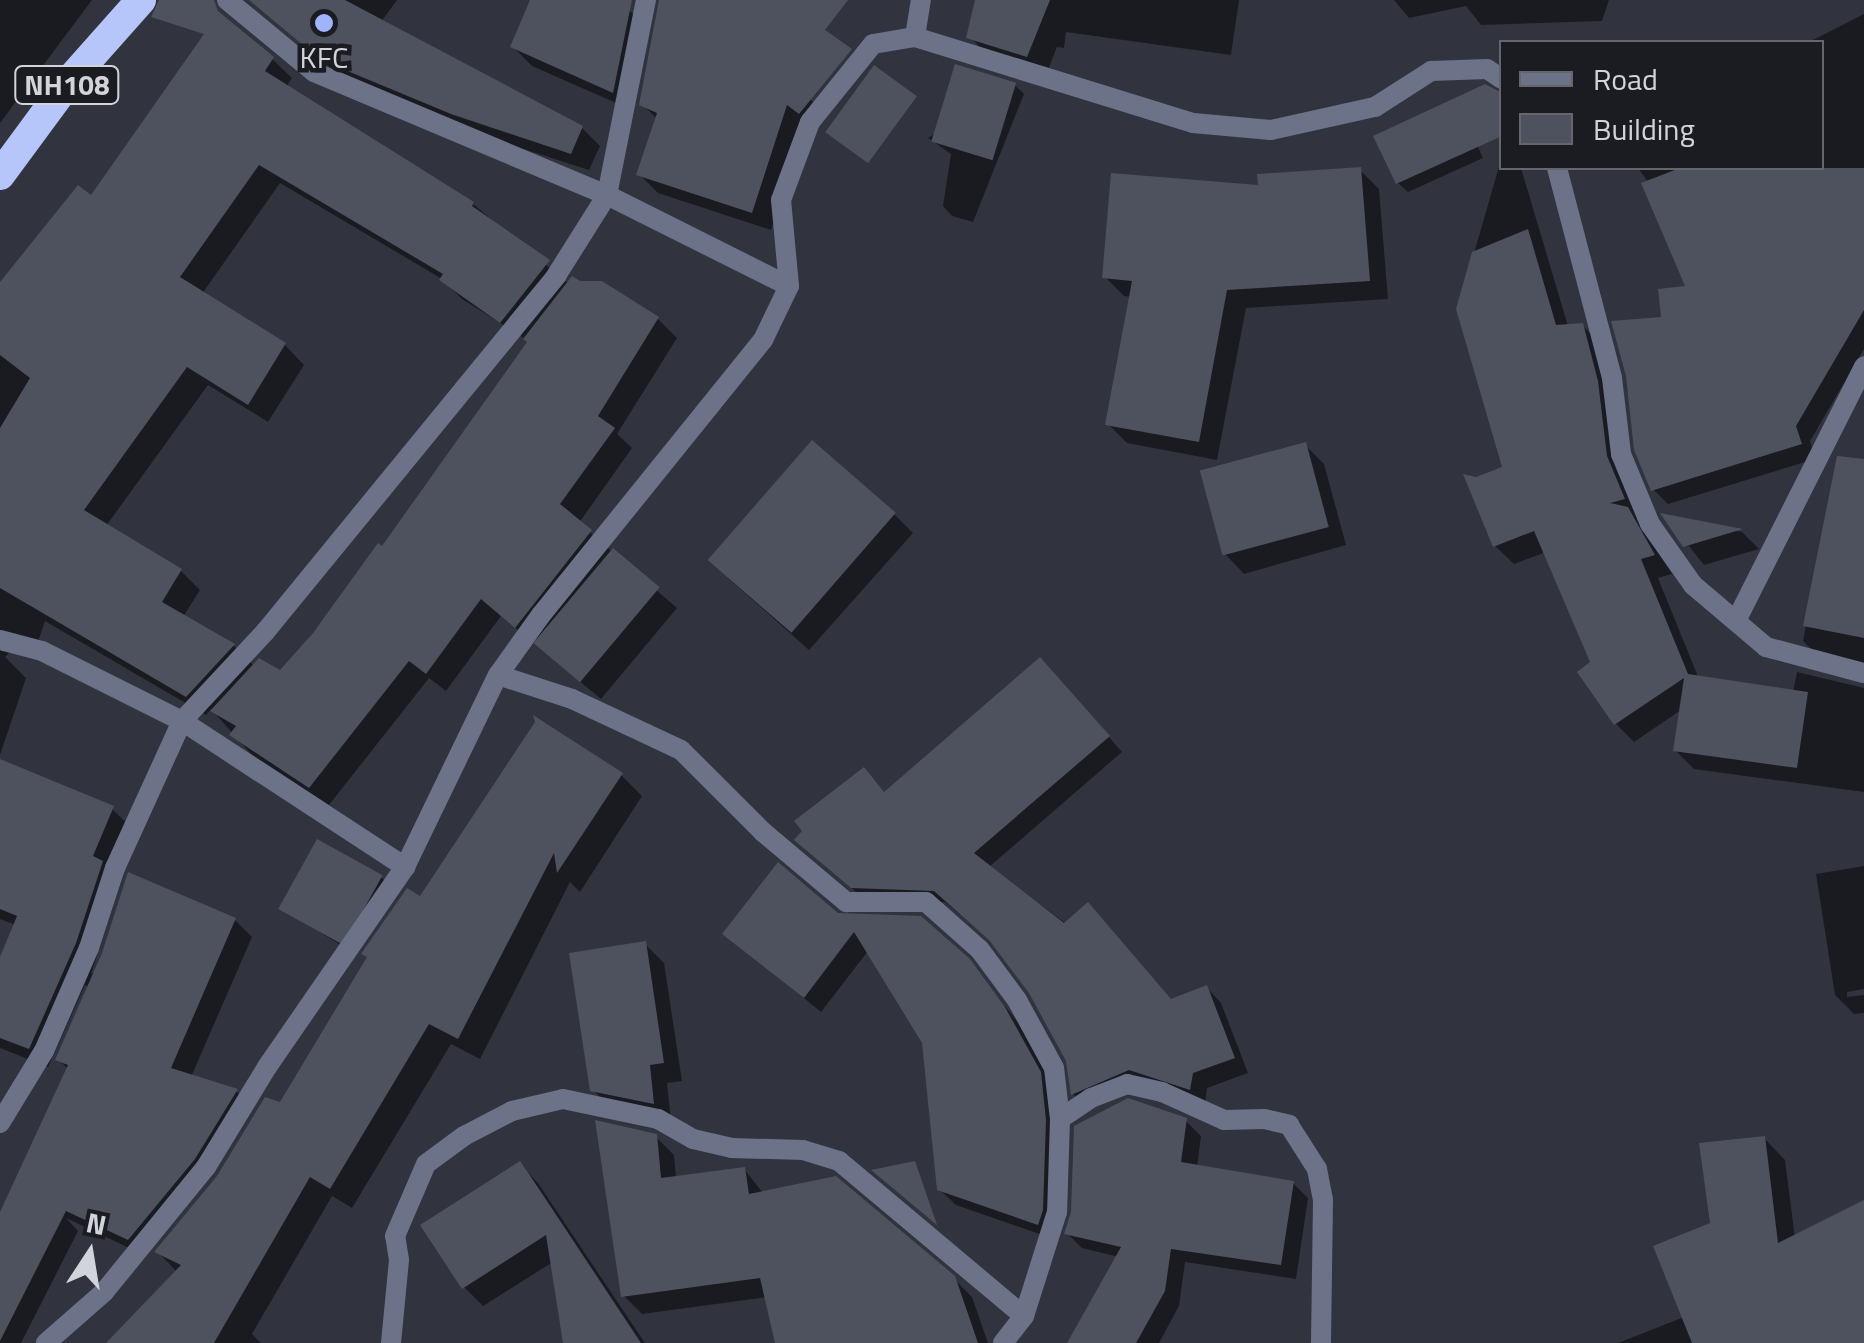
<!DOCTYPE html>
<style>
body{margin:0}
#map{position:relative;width:1864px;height:1343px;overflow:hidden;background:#31343f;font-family:"Titillium Web",sans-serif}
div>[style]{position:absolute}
.shadow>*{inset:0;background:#0007}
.building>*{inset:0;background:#4e525e;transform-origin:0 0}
.street>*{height:20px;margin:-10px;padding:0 10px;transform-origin:10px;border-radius:10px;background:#6c7288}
.highway>*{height:30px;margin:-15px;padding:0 15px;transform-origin:15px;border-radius:15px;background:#b7c6fa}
.dots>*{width:28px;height:28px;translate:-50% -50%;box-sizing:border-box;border:5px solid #1b1c21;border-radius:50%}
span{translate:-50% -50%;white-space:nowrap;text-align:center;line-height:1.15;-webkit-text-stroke:9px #1b1c21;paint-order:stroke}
.shield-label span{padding:2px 8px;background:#1b1c21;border:2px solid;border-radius:8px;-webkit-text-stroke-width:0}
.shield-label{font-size:28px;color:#d2d4db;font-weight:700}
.poi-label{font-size:30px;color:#d2d4db}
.legend{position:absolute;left:1499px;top:40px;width:325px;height:130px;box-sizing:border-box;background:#1b1c21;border:2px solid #64666b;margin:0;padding:12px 18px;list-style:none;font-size:30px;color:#d2d4db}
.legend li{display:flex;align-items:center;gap:20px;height:50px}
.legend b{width:50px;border:2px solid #64666b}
.north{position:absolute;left:40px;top:1203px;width:100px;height:100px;-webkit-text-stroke:8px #1b1c21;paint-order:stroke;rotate:12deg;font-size:28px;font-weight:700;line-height:40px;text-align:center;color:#d2d4db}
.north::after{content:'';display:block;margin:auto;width:35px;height:45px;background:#d2d4db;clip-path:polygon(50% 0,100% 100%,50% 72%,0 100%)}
</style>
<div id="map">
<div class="shadow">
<i style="clip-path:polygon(0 0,92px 0,0 123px)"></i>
<i style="clip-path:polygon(251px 0,397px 0,381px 22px,582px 128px,600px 146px,589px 170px,471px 132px,342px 78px)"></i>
<i style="clip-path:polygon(533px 0,607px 0,629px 10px,648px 29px,632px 110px,532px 66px,513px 47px)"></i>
<i style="clip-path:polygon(977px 0,1239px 0,1231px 55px,1066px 32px,1064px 48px,1057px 47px,1046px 75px,990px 57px,971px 38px)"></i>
<i style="clip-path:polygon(1394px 0,1609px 0,1602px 21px,1481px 25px,1466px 6px,1409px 18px)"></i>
<i style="clip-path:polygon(1864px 14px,1864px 349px,1810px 441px,1815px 459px,1668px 504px,1653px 489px,1664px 320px,1688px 288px,1654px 190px,1638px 168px,1822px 168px,1822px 42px,1809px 42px)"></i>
<i style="clip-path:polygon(evenodd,272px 59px,292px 78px,286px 87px,473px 204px,569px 284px,658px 319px,677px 338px,617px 434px,632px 448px,579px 523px,677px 608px,601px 699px,501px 616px,446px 691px,429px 678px,329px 805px,251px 754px,211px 709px,206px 715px,45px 621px,36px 648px,17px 645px,5px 657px,26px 678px,0 755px,0 286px,91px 198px,272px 59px,280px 183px,442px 279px,462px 299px,530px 342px,382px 549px,280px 673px,255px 667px,234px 646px,183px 617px,200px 590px,181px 571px,106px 526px,208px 385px,268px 422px,304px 365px,285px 345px,202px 294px,280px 183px)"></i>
<i style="clip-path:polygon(793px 83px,813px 102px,771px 230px,658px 193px,639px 174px,658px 120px,642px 104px)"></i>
<i style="clip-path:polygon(1015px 85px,1024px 94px,973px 222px,952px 216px,943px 206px,951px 154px,928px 138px)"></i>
<i style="clip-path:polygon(1462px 111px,1483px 158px,1408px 192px,1398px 183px)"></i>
<i style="clip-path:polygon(1502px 156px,1502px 168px,1521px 168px,1568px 326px,1582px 325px,1601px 344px,1642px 518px,1637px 519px,1672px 574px,1658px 578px,1699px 679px,1793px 692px,1797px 672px,1864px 688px,1864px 792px,1694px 769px,1675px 750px,1681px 710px,1634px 742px,1616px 724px,1546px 552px,1514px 564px,1495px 546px,1477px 480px,1506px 468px,1458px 309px)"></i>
<i style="clip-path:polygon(1360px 170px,1379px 189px,1388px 299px,1246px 308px,1217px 460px,1127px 443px,1108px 424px,1132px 297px,1124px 296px,1105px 277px,1260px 188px)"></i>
<i style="clip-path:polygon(1305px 445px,1324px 464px,1346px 545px,1244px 574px,1225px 554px)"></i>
<i style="clip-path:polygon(894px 514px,913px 533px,809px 650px,728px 578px)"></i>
<i style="clip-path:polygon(1666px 517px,1742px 532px,1759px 549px,1704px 565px)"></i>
<i style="clip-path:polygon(1821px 547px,1864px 556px,1864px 671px,1822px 660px,1803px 641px)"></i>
<i style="clip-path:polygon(1055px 675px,1122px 752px,989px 867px,1172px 1001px,1207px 988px,1221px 1003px,1248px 1073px,1207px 1088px,1205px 1103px,1145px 1084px,1088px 1108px,1073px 1094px,1068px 1061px,1031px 992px,996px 945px,945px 902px,868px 902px,812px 855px,864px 770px,886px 794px)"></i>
<i style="clip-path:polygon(0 761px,112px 809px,132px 828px,113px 874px,121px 882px,91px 974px,235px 920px,252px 937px,191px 1077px,236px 1091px,253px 1108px,146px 1256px,66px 1218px,78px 1231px,21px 1343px,0 1343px,0 1233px,69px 1070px,58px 1059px,90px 987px,85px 985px,48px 1067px,0 1048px,0 963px,16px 925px,0 919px)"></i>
<i style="clip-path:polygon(621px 775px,642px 796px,580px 892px,570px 882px,480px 1059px,451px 1044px,352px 1208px,332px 1196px,252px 1334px,261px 1343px,110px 1343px,177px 1272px,158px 1252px,281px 1105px,421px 899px)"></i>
<i style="clip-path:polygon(1864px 866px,1864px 989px,1847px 992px,1847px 997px,1864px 995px,1864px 1013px,1854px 1014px,1835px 995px,1816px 874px)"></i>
<i style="clip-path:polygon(381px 877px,390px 886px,347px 949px,281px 908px)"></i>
<i style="clip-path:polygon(837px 916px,968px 961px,1021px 1026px,1056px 1091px,1054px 1239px,956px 1205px,939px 1189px,925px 1042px,868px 951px,821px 1012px,725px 934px)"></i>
<i style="clip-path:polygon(645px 944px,664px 963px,682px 1081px,667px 1083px,671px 1121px,612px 1109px,593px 1090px)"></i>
<i style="clip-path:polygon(1186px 1121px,1201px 1136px,1197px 1167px,1293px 1183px,1308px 1198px,1296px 1279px,1185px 1262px,1179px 1306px,1159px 1343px,1070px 1343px,1119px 1257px,1082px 1248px,1067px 1233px)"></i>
<i style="clip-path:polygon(655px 1136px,674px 1155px,676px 1178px,744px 1169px,763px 1193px,953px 1278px,972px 1297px,988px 1343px,778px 1343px,767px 1297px,642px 1314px,624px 1296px)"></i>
<i style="clip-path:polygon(1764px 1138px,1785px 1160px,1795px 1238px,1864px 1203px,1864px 1343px,1618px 1343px,1684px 1317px,1713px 1225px)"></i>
<i style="clip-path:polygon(519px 1164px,538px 1183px,645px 1343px,566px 1343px,553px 1262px,483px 1306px,464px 1287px,423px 1225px)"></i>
</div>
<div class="building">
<i style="clip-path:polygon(159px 0,214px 0,218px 11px,274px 57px,265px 71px,474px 202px,472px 206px,550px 260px,500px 323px,439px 280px,443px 274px,259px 165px,180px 277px,286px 343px,248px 405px,187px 367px,84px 510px,182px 569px,162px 602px,235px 644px,186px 697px,0 588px,0 428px,30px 378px,0 355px,0 282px,78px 185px,91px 195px,204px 34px,151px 17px)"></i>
<i style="clip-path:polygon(249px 0,345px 0,583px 126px,571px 154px,451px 114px,321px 60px)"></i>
<i style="clip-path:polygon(530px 0,632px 0,613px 93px,510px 47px)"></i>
<i style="clip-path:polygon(659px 0,848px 0,825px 30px,852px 49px,799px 114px,787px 105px,752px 213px,636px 175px,657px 113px,639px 105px)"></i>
<i style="clip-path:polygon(975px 0,1050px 0,1027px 57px,966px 38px)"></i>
<i style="left:955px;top:64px;width:64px;height:81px;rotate:17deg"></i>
<i style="left:874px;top:65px;width:53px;height:83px;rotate:36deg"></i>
<i style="clip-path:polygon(1485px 84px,1502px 93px,1502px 136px,1396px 184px,1373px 136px)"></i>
<i style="clip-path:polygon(1361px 167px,1370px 281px,1227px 290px,1199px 442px,1105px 425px,1132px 281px,1102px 278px,1111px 173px,1258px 185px,1257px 174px)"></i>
<i style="clip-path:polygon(1680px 168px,1864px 168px,1864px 310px,1796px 426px,1802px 444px,1651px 491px,1634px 450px,1626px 376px,1611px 321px,1661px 317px,1658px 289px,1685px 286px,1641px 183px)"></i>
<i style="clip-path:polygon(1528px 229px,1556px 325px,1583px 323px,1598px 381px,1607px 456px,1625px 499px,1610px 503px,1628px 507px,1655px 555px,1641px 559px,1688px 674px,1808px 692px,1797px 768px,1673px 751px,1684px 678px,1614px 725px,1577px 672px,1590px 662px,1534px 531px,1493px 547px,1463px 474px,1476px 477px,1502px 467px,1456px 309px,1472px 252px)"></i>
<i style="clip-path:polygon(572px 276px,580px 281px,602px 281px,659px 317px,598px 416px,615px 428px,560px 504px,592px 530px,515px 628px,481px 599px,426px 674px,409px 661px,309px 788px,229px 735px,236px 726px,210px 711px,259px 658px,280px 670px,313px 633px,378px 543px,382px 546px,527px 342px,523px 339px)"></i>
<i style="left:812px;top:440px;width:111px;height:159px;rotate:41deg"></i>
<i style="left:1306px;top:442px;width:88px;height:110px;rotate:75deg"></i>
<i style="clip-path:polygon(1837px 456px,1864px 459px,1864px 638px,1803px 626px)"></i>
<i style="clip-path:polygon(1660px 513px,1743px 529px,1683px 547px)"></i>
<i style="left:613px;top:548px;width:61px;height:124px;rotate:40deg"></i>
<i style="clip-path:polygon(1040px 657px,1110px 736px,974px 853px,1064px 923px,1088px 902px,1171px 999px,1207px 985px,1235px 1058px,1193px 1073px,1190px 1090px,1129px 1070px,1071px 1095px,1066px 1061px,1029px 993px,989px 940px,934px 891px,851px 888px,794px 840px,802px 831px,794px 821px,864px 767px,884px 792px)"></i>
<i style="clip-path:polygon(533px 715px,623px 773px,557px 873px,554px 853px,458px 1039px,429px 1024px,330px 1189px,310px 1177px,214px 1343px,106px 1343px,181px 1265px,154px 1252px,217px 1176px,265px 1097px,280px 1102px,367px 957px,361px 954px,407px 888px,420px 896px,535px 722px)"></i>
<i style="clip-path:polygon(0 759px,114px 806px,93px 856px,103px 861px,76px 943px,29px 1049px,0 1038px,0 957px,17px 916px,0 909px)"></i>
<i style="left:317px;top:839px;width:75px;height:80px;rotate:29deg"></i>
<i style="clip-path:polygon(778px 862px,838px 913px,921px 916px,970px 959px,1005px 1007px,1041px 1072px,1046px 1120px,1043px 1210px,1038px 1225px,937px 1190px,922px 1043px,854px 932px,804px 998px,722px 934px)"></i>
<i style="clip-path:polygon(128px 872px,236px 918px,171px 1068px,238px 1089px,195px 1159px,128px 1240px,66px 1211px,0 1341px,0 1212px,68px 1065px,55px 1060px,102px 953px)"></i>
<i style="clip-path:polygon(646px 941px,664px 1063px,650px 1065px,654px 1104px,590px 1091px,569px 953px)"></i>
<i style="clip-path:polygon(1128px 1098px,1187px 1118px,1181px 1162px,1294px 1181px,1281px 1265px,1171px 1249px,1165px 1291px,1136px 1343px,1067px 1343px,1121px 1247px,1064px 1234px,1071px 1212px,1074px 1126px)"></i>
<i style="clip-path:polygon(595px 1120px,657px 1134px,661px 1178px,745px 1167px,749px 1194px,836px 1176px,955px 1276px,978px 1343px,775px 1343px,760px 1278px,621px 1297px)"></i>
<i style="clip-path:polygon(1765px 1136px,1778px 1243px,1864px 1200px,1864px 1343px,1692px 1343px,1653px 1246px,1710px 1223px,1699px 1143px)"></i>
<i style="clip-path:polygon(520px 1161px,539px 1189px,641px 1343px,563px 1343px,546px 1235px,462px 1289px,420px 1225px)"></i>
<i style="clip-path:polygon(915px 1161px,937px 1225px,871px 1170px)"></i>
</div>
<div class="street">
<i style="left:227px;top:0;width:113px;rotate:39.6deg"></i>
<i style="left:314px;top:72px;width:318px;rotate:22.8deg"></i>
<i style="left:607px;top:195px;width:203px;rotate:26.6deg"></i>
<i style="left:915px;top:37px;width:37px;rotate:-81deg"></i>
<i style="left:1557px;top:168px;width:217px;rotate:75.3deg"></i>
<i style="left:1612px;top:378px;width:77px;rotate:83.2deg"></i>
<i style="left:1621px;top:454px;width:76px;rotate:67.5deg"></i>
<i style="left:1650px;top:524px;width:75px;rotate:54.8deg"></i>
<i style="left:1693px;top:585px;width:96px;rotate:40.3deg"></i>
<i style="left:1766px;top:647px;width:101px;rotate:14.9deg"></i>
<i style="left:1736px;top:621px;width:285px;rotate:-63.3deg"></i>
<i style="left:0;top:640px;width:43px;rotate:14.7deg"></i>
<i style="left:42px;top:651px;width:157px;rotate:26.6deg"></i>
<i style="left:182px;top:721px;width:267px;rotate:33.2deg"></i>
<i style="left:498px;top:675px;width:78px;rotate:18deg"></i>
<i style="left:572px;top:699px;width:120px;rotate:25.1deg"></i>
<i style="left:681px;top:750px;width:116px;rotate:45deg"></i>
<i style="left:763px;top:832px;width:109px;rotate:40.1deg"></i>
<i style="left:846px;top:902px;width:80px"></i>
<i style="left:926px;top:902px;width:72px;rotate:41.6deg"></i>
<i style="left:980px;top:950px;width:62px;rotate:53.5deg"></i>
<i style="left:1017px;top:1000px;width:77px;rotate:61.4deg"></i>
<i style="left:1054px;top:1068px;width:51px;rotate:83.3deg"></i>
<i style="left:1060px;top:1119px;width:93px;rotate:91.8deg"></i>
<i style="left:1057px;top:1212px;width:109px;rotate:107.6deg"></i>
<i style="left:1024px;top:1316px;width:34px;rotate:128deg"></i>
<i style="left:1060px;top:1119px;width:37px;rotate:-34deg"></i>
<i style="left:1091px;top:1098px;width:39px;rotate:-21deg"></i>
<i style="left:1127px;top:1084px;width:36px;rotate:13deg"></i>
<i style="left:1162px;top:1092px;width:68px;rotate:24.3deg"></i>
<i style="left:1224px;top:1120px;width:40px;rotate:-1.4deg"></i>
<i style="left:1264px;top:1119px;width:26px;rotate:13deg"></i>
<i style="left:1289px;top:1125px;width:52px;rotate:57.5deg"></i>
<i style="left:1317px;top:1169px;width:32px;rotate:79deg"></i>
<i style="left:1323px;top:1200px;width:143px;rotate:90.8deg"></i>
<i style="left:0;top:1123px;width:84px;rotate:-58.6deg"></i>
<i style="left:44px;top:1051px;width:112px;rotate:-66.4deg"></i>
<i style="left:89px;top:948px;width:84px;rotate:-72deg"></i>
<i style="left:115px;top:868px;width:162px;rotate:-65.5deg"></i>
<i style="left:182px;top:721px;width:122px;rotate:-47deg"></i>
<i style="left:265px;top:632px;width:460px;rotate:-50.7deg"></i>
<i style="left:556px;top:276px;width:96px;rotate:-57.8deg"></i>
<i style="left:607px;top:195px;width:199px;rotate:-78.7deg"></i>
<i style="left:46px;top:1343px;width:77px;rotate:-41.3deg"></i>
<i style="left:104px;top:1292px;width:161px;rotate:-50.8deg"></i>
<i style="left:206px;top:1167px;width:117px;rotate:-58.6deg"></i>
<i style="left:267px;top:1067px;width:243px;rotate:-55.4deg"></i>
<i style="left:405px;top:867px;width:213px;rotate:-64.2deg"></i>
<i style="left:498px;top:675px;width:74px;rotate:-54.4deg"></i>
<i style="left:541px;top:615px;width:353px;rotate:-51.1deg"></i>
<i style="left:763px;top:340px;width:60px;rotate:-64.3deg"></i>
<i style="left:789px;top:286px;width:86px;rotate:-95.3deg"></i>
<i style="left:781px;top:200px;width:83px;rotate:-69.6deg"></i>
<i style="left:810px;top:122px;width:100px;rotate:-51.1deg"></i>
<i style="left:873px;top:44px;width:43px;rotate:-9.5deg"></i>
<i style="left:915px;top:37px;width:291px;rotate:17.2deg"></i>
<i style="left:1193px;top:123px;width:78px;rotate:5.1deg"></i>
<i style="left:1271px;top:130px;width:107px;rotate:-12.5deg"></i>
<i style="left:1375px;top:107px;width:67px;rotate:-32.7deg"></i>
<i style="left:1431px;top:71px;width:56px;rotate:-2deg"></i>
<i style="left:1487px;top:69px;width:18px;rotate:34deg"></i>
<i style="left:391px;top:1343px;width:83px;rotate:-84.5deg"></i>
<i style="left:399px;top:1260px;width:24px;rotate:-99deg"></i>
<i style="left:395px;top:1236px;width:78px;rotate:-66.7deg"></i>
<i style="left:426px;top:1164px;width:47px;rotate:-36.4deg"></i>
<i style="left:464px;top:1136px;width:54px;rotate:-27.5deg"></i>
<i style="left:512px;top:1111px;width:52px;rotate:-13.2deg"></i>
<i style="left:563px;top:1099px;width:97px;rotate:11.9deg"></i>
<i style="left:658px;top:1119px;width:40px;rotate:29.7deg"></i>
<i style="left:693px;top:1139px;width:39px;rotate:13deg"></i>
<i style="left:731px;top:1148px;width:72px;rotate:1.6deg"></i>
<i style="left:803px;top:1150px;width:38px;rotate:17deg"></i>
<i style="left:839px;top:1161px;width:241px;rotate:40deg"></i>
</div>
<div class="highway">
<i style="left:0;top:175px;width:118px;rotate:-53.6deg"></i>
<i style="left:70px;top:80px;width:107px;rotate:-48.4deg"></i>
</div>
<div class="dots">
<i style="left:324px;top:23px;background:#a0b3fd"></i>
</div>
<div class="shield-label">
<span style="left:67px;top:85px">NH108</span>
</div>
<div class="poi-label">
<span style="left:324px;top:57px">KFC</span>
</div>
<ul class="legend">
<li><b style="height:12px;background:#6c7288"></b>Road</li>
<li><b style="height:28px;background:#4e525e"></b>Building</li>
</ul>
<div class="north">N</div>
</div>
